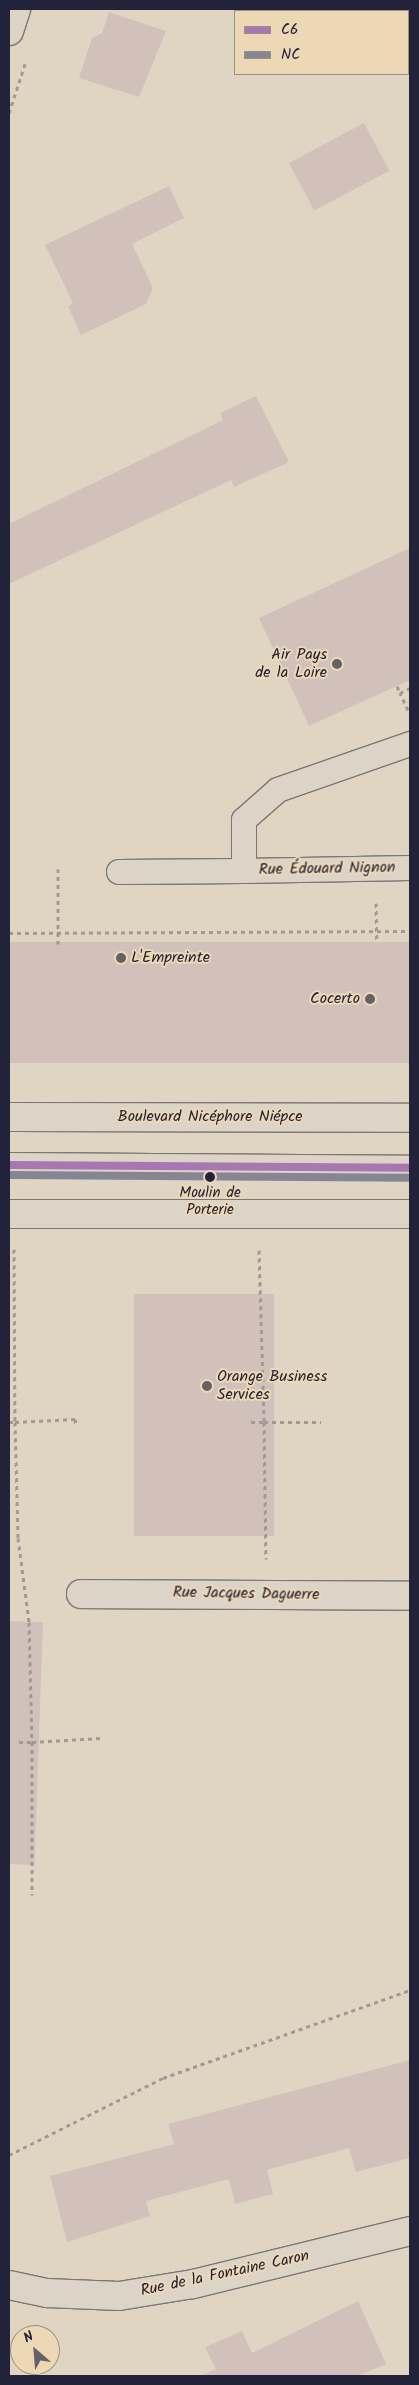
<!DOCTYPE html>
<meta charset="utf-8">
<style>
body{margin:0}
#map{position:relative;width:419px;height:2385px;overflow:hidden;background:#e0d5c3;font-family:Kalam,sans-serif}
div>[style]{position:absolute}
.building>*{inset:0;background:#d2c1bb;transform-origin:0 0}
.path>*{height:3px;margin-top:-1.5px;transform-origin:0;background:repeating-linear-gradient(90deg,#a09a94 0 4px,transparent 0 8px)}
.roads{filter:drop-shadow(1px 0 #7c7774) drop-shadow(-1px 0 #7c7774) drop-shadow(0 1px #7c7774) drop-shadow(0 -1px #7c7774)}
.lane>*{height:24px;margin:-12px;padding:0 12px;transform-origin:12px;border-radius:12px;background:#dcd4c7}
.street>*{height:28px;margin:-14px;padding:0 14px;transform-origin:14px;border-radius:14px;background:#dcd4c7}
.secondary>*{height:28px;margin:-14px;padding:0 14px;transform-origin:14px;border-radius:14px;background:#dcd4c7}
.bus-1>*{height:8px;margin:-4px;padding:0 4px;transform-origin:4px;border-radius:4px;background:#a877b2}
.bus-2>*{height:8px;margin:-4px;padding:0 4px;transform-origin:4px;border-radius:4px;background:#858593}
.dots>*{width:14px;height:14px;translate:-50% -50%;box-sizing:border-box;border:2px solid #edd8b6;border-radius:50%}
span{translate:-50% -50%;white-space:nowrap;text-align:center;line-height:1.15;-webkit-text-stroke:4px #edd8b6;paint-order:stroke}
.bus-label{font-size:15px;color:#22223b}
.poi-label{font-size:16px;color:#22223b}
.right{translate:-100% -50%;text-align:right}
.left{translate:0 -50%;text-align:left}
.street-label{font-size:16px;color:#22223b}
.frame{position:absolute;inset:0;border:10px solid #22223b;pointer-events:none}
.legend{position:absolute;left:234px;top:10px;width:175px;height:65px;box-sizing:border-box;background:#edd8b6;border:1px solid #9c8f85;margin:0;padding:6px 9px;list-style:none;font-size:15px;color:#22223b}
.legend li{display:flex;align-items:center;gap:10px;height:25px}
.legend b{width:25px;border:1px solid #9c8f85}
.north{position:absolute;left:10px;top:2325px;width:50px;height:50px;box-sizing:border-box;background:#edd8b6;border:1px solid #9c8f85;border-radius:50%;rotate:333deg;font-size:14px;font-weight:700;line-height:20px;text-align:center;color:#22223b}
.north::after{content:'';display:block;margin:auto;width:18px;height:22px;background:#64616b;clip-path:polygon(50% 0,100% 100%,50% 72%,0 100%)}
</style>
<div id="map">
<div class="building">
<i style="clip-path:polygon(109px 12px,166px 31px,139px 97px,79px 78px,92px 38px,102px 33px)"></i>
<i style="left:364px;top:123px;width:54px;height:85px;rotate:62deg"></i>
<i style="clip-path:polygon(169px 186px,184px 218px,132px 244px,153px 288px,146px 304px,81px 335px,68px 306px,73px 303px,45px 245px)"></i>
<i style="clip-path:polygon(256px 396px,289px 462px,234px 487px,231px 480px,9px 584px,9px 524px,223px 420px,220px 413px)"></i>
<i style="clip-path:polygon(410px 548px,410px 680px,309px 726px,259px 618px)"></i>
<i style="left:410px;top:942px;width:121px;height:401px;rotate:90deg"></i>
<i style="left:274px;top:1294px;width:242px;height:140px;rotate:90deg"></i>
<i style="left:9px;top:1621px;width:34px;height:243px;rotate:2deg"></i>
<i style="clip-path:polygon(410px 2060px,410px 2158px,356px 2172px,349px 2148px,267px 2170px,273px 2194px,235px 2204px,229px 2179px,146px 2201px,150px 2216px,67px 2242px,50px 2176px,174px 2144px,168px 2124px)"></i>
<i style="clip-path:polygon(358px 2301px,386px 2364px,358px 2376px,201px 2376px,216px 2369px,205px 2347px,242px 2331px,252px 2353px)"></i>
</div>
<div class="path">
<i style="left:9px;top:113px;width:52px;rotate:-71.9deg"></i>
<i style="left:397px;top:686px;width:8px;rotate:67deg"></i>
<i style="left:408px;top:710px;width:19px;rotate:-115deg"></i>
<i style="left:400px;top:693px;width:11px;rotate:-27deg"></i>
<i style="left:376px;top:903px;width:39px;rotate:89deg"></i>
<i style="left:9px;top:933px;width:401px;rotate:-0.3deg"></i>
<i style="left:58px;top:944px;width:75px;rotate:-90deg"></i>
<i style="left:14px;top:1249px;width:173px;rotate:89.7deg"></i>
<i style="left:15px;top:1422px;width:60px;rotate:-2.9deg"></i>
<i style="left:75px;top:1419px;width:6px;rotate:81deg"></i>
<i style="left:259px;top:1250px;width:172px;rotate:88.3deg"></i>
<i style="left:264px;top:1422px;width:57px"></i>
<i style="left:9px;top:1422px;width:6px"></i>
<i style="left:15px;top:1422px;width:116px;rotate:88.5deg"></i>
<i style="left:18px;top:1538px;width:85px;rotate:82.5deg"></i>
<i style="left:29px;top:1622px;width:120px;rotate:88.6deg"></i>
<i style="left:32px;top:1742px;width:69px;rotate:-3.3deg"></i>
<i style="left:251px;top:1422px;width:13px"></i>
<i style="left:264px;top:1422px;width:137px;rotate:89.2deg"></i>
<i style="left:19px;top:1742px;width:13px"></i>
<i style="left:32px;top:1742px;width:153px;rotate:90deg"></i>
<i style="left:9px;top:2155px;width:172px;rotate:-26.6deg"></i>
<i style="left:163px;top:2078px;width:262px;rotate:-19.6deg"></i>
</div>
<div class="roads">
<div class="lane">
<i style="left:244px;top:871px;width:166px;rotate:-1deg"></i>
<i style="left:119px;top:872px;width:125px;rotate:-0.5deg"></i>
<i style="left:244px;top:871px;width:51px;rotate:-90deg"></i>
<i style="left:244px;top:820px;width:45px;rotate:-41.4deg"></i>
<i style="left:278px;top:790px;width:140px;rotate:-19.2deg"></i>
<i style="left:9px;top:1165px;width:401px;rotate:0.4deg"></i>
</div>
<div class="street">
<i style="left:9px;top:31px;width:23px;rotate:-72deg"></i>
<i style="left:81px;top:1594px;width:329px;rotate:0.3deg"></i>
<i style="left:9px;top:2285px;width:39px;rotate:12deg"></i>
<i style="left:47px;top:2293px;width:72px;rotate:2.4deg"></i>
<i style="left:119px;top:2296px;width:75px;rotate:-9.2deg"></i>
<i style="left:193px;top:2284px;width:223px;rotate:-13.7deg"></i>
</div>
<div class="secondary">
<i style="left:9px;top:1117px;width:401px;rotate:0.1deg"></i>
<i style="left:9px;top:1214px;width:401px"></i>
</div>
</div>
<div class="bus-1">
<i style="left:9px;top:1165px;width:401px;rotate:0.4deg"></i>
</div>
<div class="bus-2">
<i style="left:9px;top:1175px;width:401px;rotate:0.4deg"></i>
</div>
<div class="dots">
<i style="left:337px;top:664px;background:#64616b"></i>
<i style="left:121px;top:958px;background:#64616b"></i>
<i style="left:370px;top:999px;background:#64616b"></i>
<i style="left:210px;top:1177px;background:#22223b"></i>
<i style="left:207px;top:1386px;background:#64616b"></i>
</div>
<div class="bus-label">
<span style="left:210px;top:1202px">Moulin de<br>Porterie</span>
</div>
<div class="poi-label">
<span class="right" style="left:327px;top:664px">Air Pays<br>de la Loire</span>
<span class="left" style="left:131px;top:958px">L'Empreinte</span>
<span class="right" style="left:360px;top:999px">Cocerto</span>
<span class="left" style="left:217px;top:1386px">Orange Business<br>Services</span>
</div>
<div class="street-label">
<span style="left:327px;top:869px;rotate:-1deg">Rue Édouard Nignon</span>
<span style="left:210px;top:1117px">Boulevard Nicéphore Niépce</span>
<span style="left:246px;top:1594px;rotate:1deg">Rue Jacques Daguerre</span>
<span style="left:225px;top:2274px;rotate:-12deg">Rue de la Fontaine Caron</span>
</div>
<div class="frame"></div>
<ul class="legend">
<li><b style="height:6px;background:#a877b2"></b>C6</li>
<li><b style="height:6px;background:#858593"></b>NC</li>
</ul>
<div class="north">N</div>
</div>
